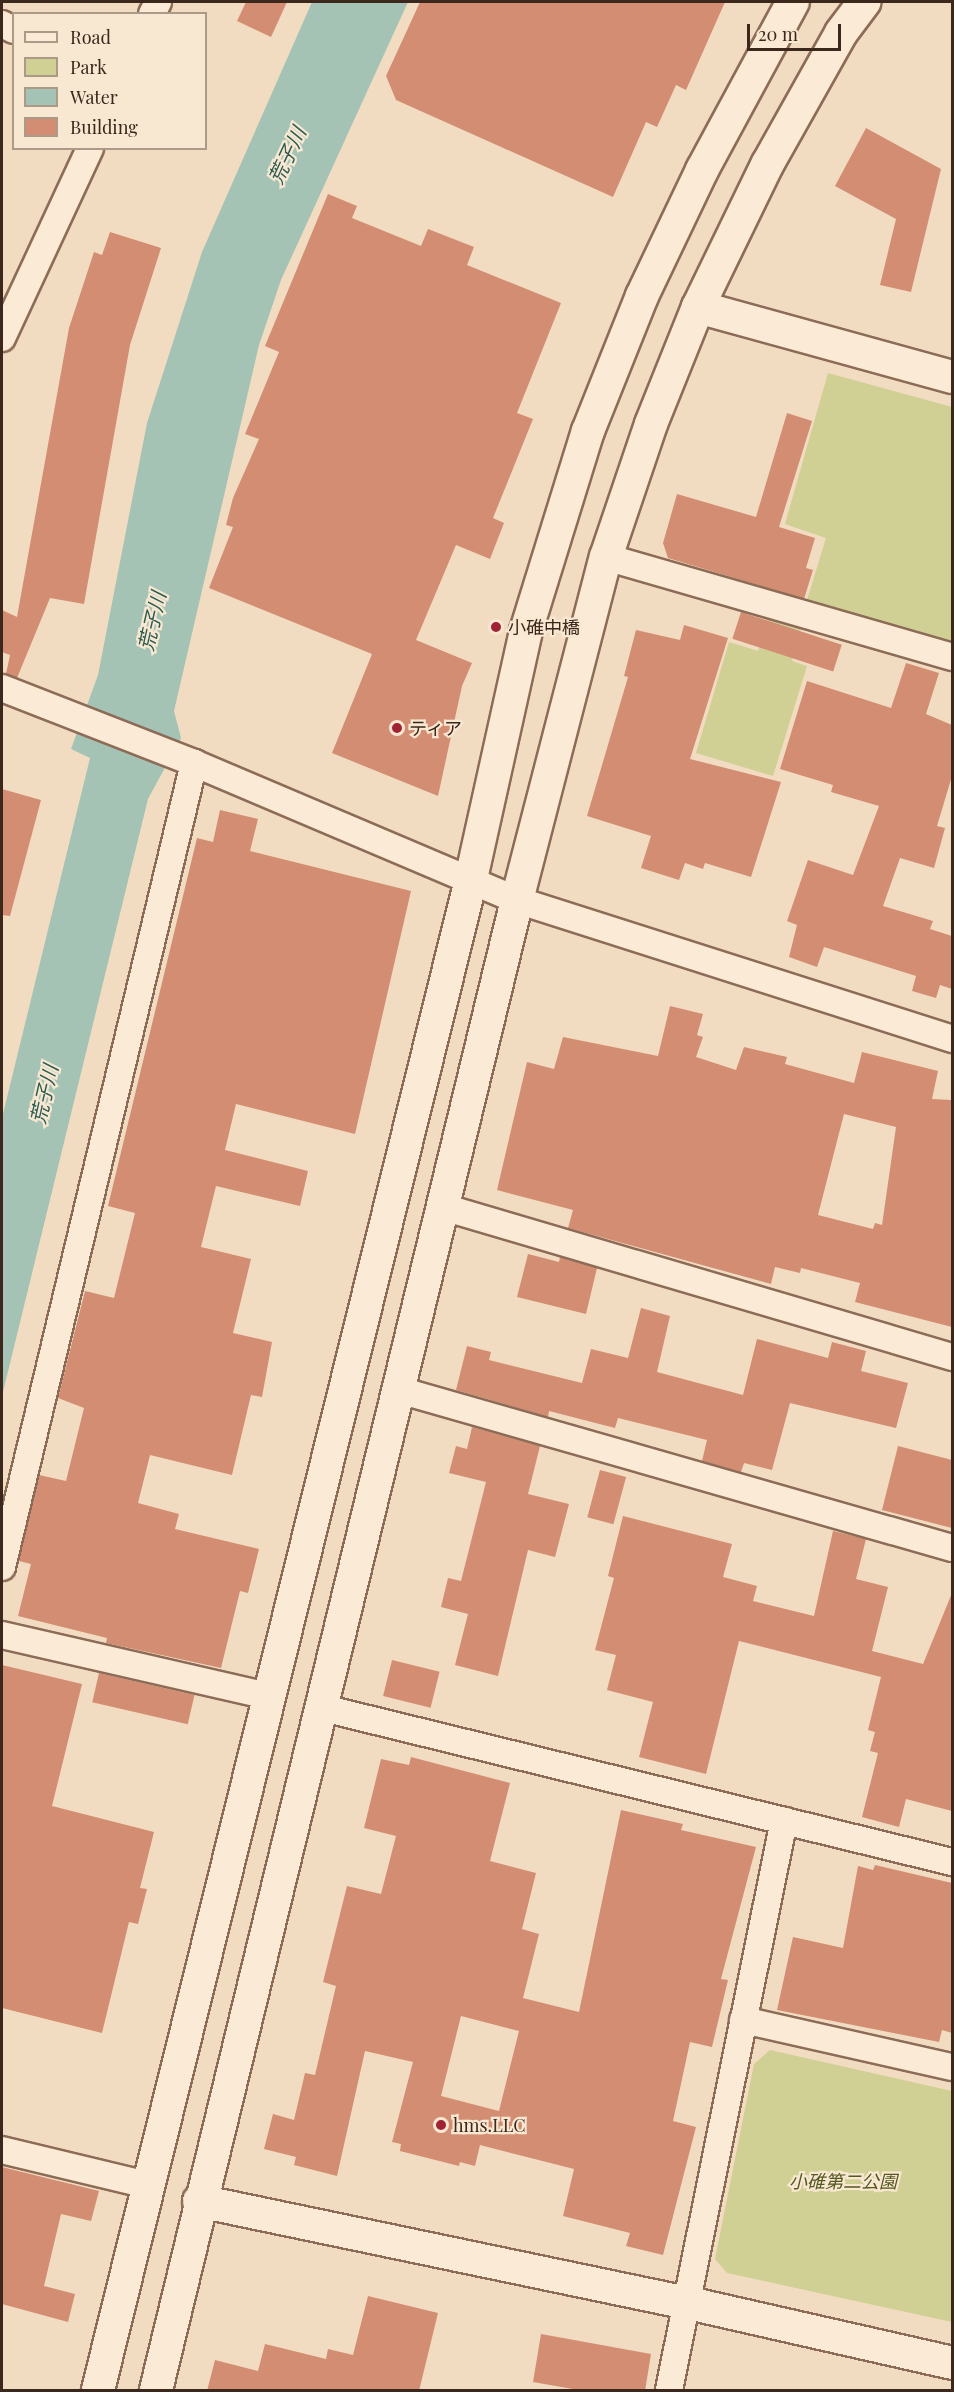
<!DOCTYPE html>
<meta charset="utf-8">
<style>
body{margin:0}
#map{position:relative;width:954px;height:2392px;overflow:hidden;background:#f1dcc1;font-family:"Playfair Display","Noto Sans JP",serif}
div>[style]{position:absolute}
.green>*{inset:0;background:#d0cf94}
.water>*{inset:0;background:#a4c3b5}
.building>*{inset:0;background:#d38d73;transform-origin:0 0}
.roads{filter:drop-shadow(2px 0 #8c6c57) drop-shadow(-2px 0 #8c6c57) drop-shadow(0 2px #8c6c57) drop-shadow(0 -2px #8c6c57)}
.minor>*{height:26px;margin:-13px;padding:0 13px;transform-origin:13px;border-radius:13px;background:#fbead5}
.tertiary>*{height:32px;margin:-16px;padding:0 16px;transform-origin:16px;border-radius:16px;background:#fbead5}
.dots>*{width:16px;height:16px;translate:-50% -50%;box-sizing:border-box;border:3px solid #f8e7d1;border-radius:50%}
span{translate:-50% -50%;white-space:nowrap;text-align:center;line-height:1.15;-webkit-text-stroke:4.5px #f8e7d1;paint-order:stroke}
.poi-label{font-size:18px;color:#3b271c}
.left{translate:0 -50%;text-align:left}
.park-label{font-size:18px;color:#535921;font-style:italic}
.water-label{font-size:20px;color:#2a5c52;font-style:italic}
.frame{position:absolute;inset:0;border:3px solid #3b271c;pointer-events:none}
.legend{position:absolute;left:12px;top:12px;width:195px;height:138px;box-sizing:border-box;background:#f8e7d1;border:2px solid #ac9a89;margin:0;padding:8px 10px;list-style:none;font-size:18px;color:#3b271c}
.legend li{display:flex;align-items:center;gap:12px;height:30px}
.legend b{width:30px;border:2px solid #ac9a89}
.scale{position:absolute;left:747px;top:24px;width:94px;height:27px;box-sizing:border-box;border:3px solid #3b271c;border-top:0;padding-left:8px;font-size:18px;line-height:21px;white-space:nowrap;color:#3b271c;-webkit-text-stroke:4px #f8e7d1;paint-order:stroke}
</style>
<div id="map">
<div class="green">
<i style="clip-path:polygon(828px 373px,952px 407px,952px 641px,807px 600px,826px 538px,785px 524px)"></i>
<i style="clip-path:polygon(768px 619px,801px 629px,792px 661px,807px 666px,773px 776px,696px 753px,729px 642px,758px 651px)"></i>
<i style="clip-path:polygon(770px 2050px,952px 2091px,952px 2322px,727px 2273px,715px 2259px,754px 2064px)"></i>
</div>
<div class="water">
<i style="clip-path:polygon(312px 2px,408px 2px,281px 280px,259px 345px,174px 711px,181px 738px,148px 799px,2px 1396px,2px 1118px,90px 758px,71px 749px,98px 675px,147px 423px,202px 252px)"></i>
</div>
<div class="building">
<i style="clip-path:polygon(246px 2px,287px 2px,271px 37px,237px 21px)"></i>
<i style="clip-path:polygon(420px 2px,725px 2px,686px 90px,676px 85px,657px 127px,646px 122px,613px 197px,396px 100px,386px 76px)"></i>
<i style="clip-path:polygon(866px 128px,941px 169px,911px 292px,880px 285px,896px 219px,835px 186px)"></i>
<i style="clip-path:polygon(328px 194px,357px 206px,352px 218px,421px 246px,428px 229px,474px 247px,467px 265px,561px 303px,517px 413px,533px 419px,493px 518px,504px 523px,490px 559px,456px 545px,416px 640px,472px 663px,462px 686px,438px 796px,332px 753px,372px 654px,209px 588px,233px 527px,226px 525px,233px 498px,259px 439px,245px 434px,279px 352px,265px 346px)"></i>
<i style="clip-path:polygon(110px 232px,161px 248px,130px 345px,84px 604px,50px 598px,17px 678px,6px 674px,10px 655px,2px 652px,2px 610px,17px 617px,69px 328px,94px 252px,102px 255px)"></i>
<i style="clip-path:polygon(787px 413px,812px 421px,779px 527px,815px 538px,806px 568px,813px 570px,804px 599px,668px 558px,663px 543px,677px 494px,756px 517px)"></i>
<i style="left:741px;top:612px;width:106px;height:28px;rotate:18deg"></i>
<i style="clip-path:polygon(684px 625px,728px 638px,690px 759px,781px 782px,751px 877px,705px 863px,703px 869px,685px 863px,679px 880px,641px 868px,651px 836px,587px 816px,628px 677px,624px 676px,636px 630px,680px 640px)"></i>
<i style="clip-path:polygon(906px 663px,939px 673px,926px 714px,952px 725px,952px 776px,937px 826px,945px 828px,934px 868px,900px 858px,883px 906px,933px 921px,930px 929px,952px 936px,952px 989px,940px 985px,936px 998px,912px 991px,916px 976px,824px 947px,817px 967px,789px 957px,797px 925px,787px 921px,808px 860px,853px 875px,879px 806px,831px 792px,833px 785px,780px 769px,807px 681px,891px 708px)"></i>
<i style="clip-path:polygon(2px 789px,41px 800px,10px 916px,2px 915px)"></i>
<i style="clip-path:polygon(220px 810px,258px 819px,250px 851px,411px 891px,355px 1134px,236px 1104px,225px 1150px,308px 1171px,300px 1206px,216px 1186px,201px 1247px,251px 1259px,233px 1333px,272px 1342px,262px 1397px,251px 1395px,232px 1475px,150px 1455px,138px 1503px,179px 1514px,175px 1529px,259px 1549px,248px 1593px,240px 1591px,221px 1668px,106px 1643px,107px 1638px,18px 1616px,31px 1564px,19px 1561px,39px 1475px,66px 1481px,84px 1408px,58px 1398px,85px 1291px,114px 1298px,135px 1213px,108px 1206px,197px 838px,213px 842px)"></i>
<i style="clip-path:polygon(evenodd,670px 1006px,703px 1014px,697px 1035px,703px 1037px,696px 1057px,736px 1070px,744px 1047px,787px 1057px,785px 1064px,854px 1083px,862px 1052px,938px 1071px,932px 1099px,952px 1100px,952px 1327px,855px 1302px,860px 1283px,801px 1268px,800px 1273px,775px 1267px,771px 1284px,568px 1228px,573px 1210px,497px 1190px,527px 1062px,554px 1069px,563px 1037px,658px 1056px,670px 1006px,844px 1114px,896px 1127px,882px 1225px,875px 1223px,873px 1229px,818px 1215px,844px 1114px)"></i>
<i style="clip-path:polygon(528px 1254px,559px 1262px,560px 1257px,597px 1268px,586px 1314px,517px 1297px)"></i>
<i style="clip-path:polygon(641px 1308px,670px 1316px,657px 1372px,743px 1395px,757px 1339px,828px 1358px,832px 1342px,866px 1351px,861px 1371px,908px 1383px,896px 1428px,790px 1403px,772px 1470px,744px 1463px,741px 1472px,702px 1461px,707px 1440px,618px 1418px,615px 1428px,549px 1411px,548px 1417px,456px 1390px,467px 1346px,491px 1352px,489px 1360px,582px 1383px,591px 1349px,628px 1358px)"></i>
<i style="clip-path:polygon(472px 1427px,540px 1446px,528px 1494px,569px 1504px,555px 1557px,528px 1550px,498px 1676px,455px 1665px,468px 1614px,441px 1607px,448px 1578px,461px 1581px,486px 1482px,449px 1473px,456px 1446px,467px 1449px)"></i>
<i style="clip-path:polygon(898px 1446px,952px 1460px,952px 1528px,882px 1510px)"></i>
<i style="left:600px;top:1470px;width:27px;height:49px;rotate:15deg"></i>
<i style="clip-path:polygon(623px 1516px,732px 1544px,723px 1577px,757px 1586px,753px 1601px,814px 1616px,833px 1531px,866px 1539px,856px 1579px,888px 1587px,872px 1651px,923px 1664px,952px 1593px,952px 1811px,906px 1799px,899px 1827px,862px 1817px,878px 1753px,870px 1751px,875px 1732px,868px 1730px,881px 1677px,739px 1641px,706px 1774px,639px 1757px,653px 1702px,607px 1690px,616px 1655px,595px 1650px,614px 1578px,608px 1576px)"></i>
<i style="left:392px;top:1660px;width:49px;height:37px;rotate:14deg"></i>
<i style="clip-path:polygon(2px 1665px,82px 1684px,52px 1806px,154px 1832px,140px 1888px,147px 1889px,138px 1924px,129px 1922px,102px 2033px,2px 2008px)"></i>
<i style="left:99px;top:1673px;width:98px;height:30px;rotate:13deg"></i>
<i style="clip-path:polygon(evenodd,411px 1757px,510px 1783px,490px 1861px,536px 1873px,522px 1929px,539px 1934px,523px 1998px,579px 2012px,621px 1810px,683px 1824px,681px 1830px,756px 1847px,721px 1979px,728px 1980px,712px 2047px,690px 2042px,673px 2121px,696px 2127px,663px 2255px,626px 2246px,630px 2233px,563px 2216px,574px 2169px,480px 2145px,475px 2166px,460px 2162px,459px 2166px,400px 2151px,401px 2144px,392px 2142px,413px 2062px,365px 2051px,337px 2176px,294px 2165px,296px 2157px,264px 2149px,273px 2114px,294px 2120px,305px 2073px,315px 2075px,336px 1986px,323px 1982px,347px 1886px,381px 1894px,396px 1836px,364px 1828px,381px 1759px,409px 1765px,411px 1757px,461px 2016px,519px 2031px,499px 2111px,441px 2096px,461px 2016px)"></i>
<i style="clip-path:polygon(875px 1865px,952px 1883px,952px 2033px,942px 2030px,939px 2042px,777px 2010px,793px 1937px,843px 1948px,858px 1866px,873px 1870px)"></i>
<i style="clip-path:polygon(2px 2167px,99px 2191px,91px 2221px,61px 2214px,44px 2286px,75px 2294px,68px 2322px,2px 2304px)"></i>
<i style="clip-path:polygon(368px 2296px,438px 2313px,419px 2391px,207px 2391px,215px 2360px,258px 2371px,265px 2344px,326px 2359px,328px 2349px,353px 2355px)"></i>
<i style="clip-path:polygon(541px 2334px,651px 2354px,645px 2391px,584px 2391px,533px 2382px)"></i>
</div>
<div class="roads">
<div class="minor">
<i style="left:152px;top:14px;width:13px;rotate:-63deg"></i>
<i style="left:2px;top:24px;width:13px;rotate:27deg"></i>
<i style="left:2px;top:338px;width:209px;rotate:-65.1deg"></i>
<i style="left:606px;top:557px;width:360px;rotate:16.1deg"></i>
<i style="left:2px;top:688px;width:206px;rotate:21.3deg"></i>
<i style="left:194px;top:763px;width:351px;rotate:23deg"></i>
<i style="left:517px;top:900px;width:457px;rotate:17.7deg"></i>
<i style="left:443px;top:1207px;width:531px;rotate:16.42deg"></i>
<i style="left:399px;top:1390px;width:575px;rotate:15.95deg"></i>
<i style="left:2px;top:1567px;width:827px;rotate:-76.57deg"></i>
<i style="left:2px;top:1635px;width:274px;rotate:12.9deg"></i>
<i style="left:323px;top:1708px;width:648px;rotate:13.76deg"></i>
<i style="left:743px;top:2020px;width:214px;rotate:12.7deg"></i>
<i style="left:2px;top:2150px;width:150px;rotate:13.5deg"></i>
<i style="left:669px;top:2390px;width:581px;rotate:-78.59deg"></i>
</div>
<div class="tertiary">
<i style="left:698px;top:307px;width:263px;rotate:15.4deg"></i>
<i style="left:199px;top:2201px;width:495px;rotate:11.8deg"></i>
<i style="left:684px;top:2302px;width:275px;rotate:12.8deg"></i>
<i style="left:98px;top:2390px;width:1556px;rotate:-76.13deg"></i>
<i style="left:471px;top:879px;width:254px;rotate:-77.5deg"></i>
<i style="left:526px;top:631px;width:209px;rotate:-72.8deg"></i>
<i style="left:588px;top:431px;width:145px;rotate:-68.2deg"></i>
<i style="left:642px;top:296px;width:140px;rotate:-64.5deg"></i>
<i style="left:702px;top:170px;width:191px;rotate:-61.6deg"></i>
<i style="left:156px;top:2390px;width:1533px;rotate:-76.38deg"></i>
<i style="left:517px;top:900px;width:354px;rotate:-75.5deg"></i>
<i style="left:606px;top:557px;width:140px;rotate:-71.3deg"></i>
<i style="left:651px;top:424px;width:126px;rotate:-68.1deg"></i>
<i style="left:698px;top:307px;width:158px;rotate:-64.1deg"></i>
<i style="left:767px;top:165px;width:151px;rotate:-60.7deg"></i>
<i style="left:841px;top:33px;width:39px;rotate:-53deg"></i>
</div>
</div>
<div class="dots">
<i style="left:496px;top:627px;background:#a02235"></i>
<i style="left:397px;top:728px;background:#a02235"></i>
<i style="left:441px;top:2125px;background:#a02235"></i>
</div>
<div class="poi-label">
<span class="left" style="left:508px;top:627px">小碓中橋</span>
<span class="left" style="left:409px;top:728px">ティア</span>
<span class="left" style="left:453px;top:2125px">hms.LLC</span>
</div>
<div class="park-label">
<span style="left:843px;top:2181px">小碓第二公園</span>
</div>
<div class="water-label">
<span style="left:286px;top:155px;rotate:-65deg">荒子川</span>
<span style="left:151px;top:621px;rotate:-77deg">荒子川</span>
<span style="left:43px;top:1094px;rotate:-77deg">荒子川</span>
</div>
<div class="frame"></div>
<ul class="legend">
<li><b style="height:8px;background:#fbead5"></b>Road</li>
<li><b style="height:16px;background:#d0cf94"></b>Park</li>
<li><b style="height:16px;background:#a4c3b5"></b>Water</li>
<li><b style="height:16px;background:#d38d73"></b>Building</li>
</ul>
<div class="scale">20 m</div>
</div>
